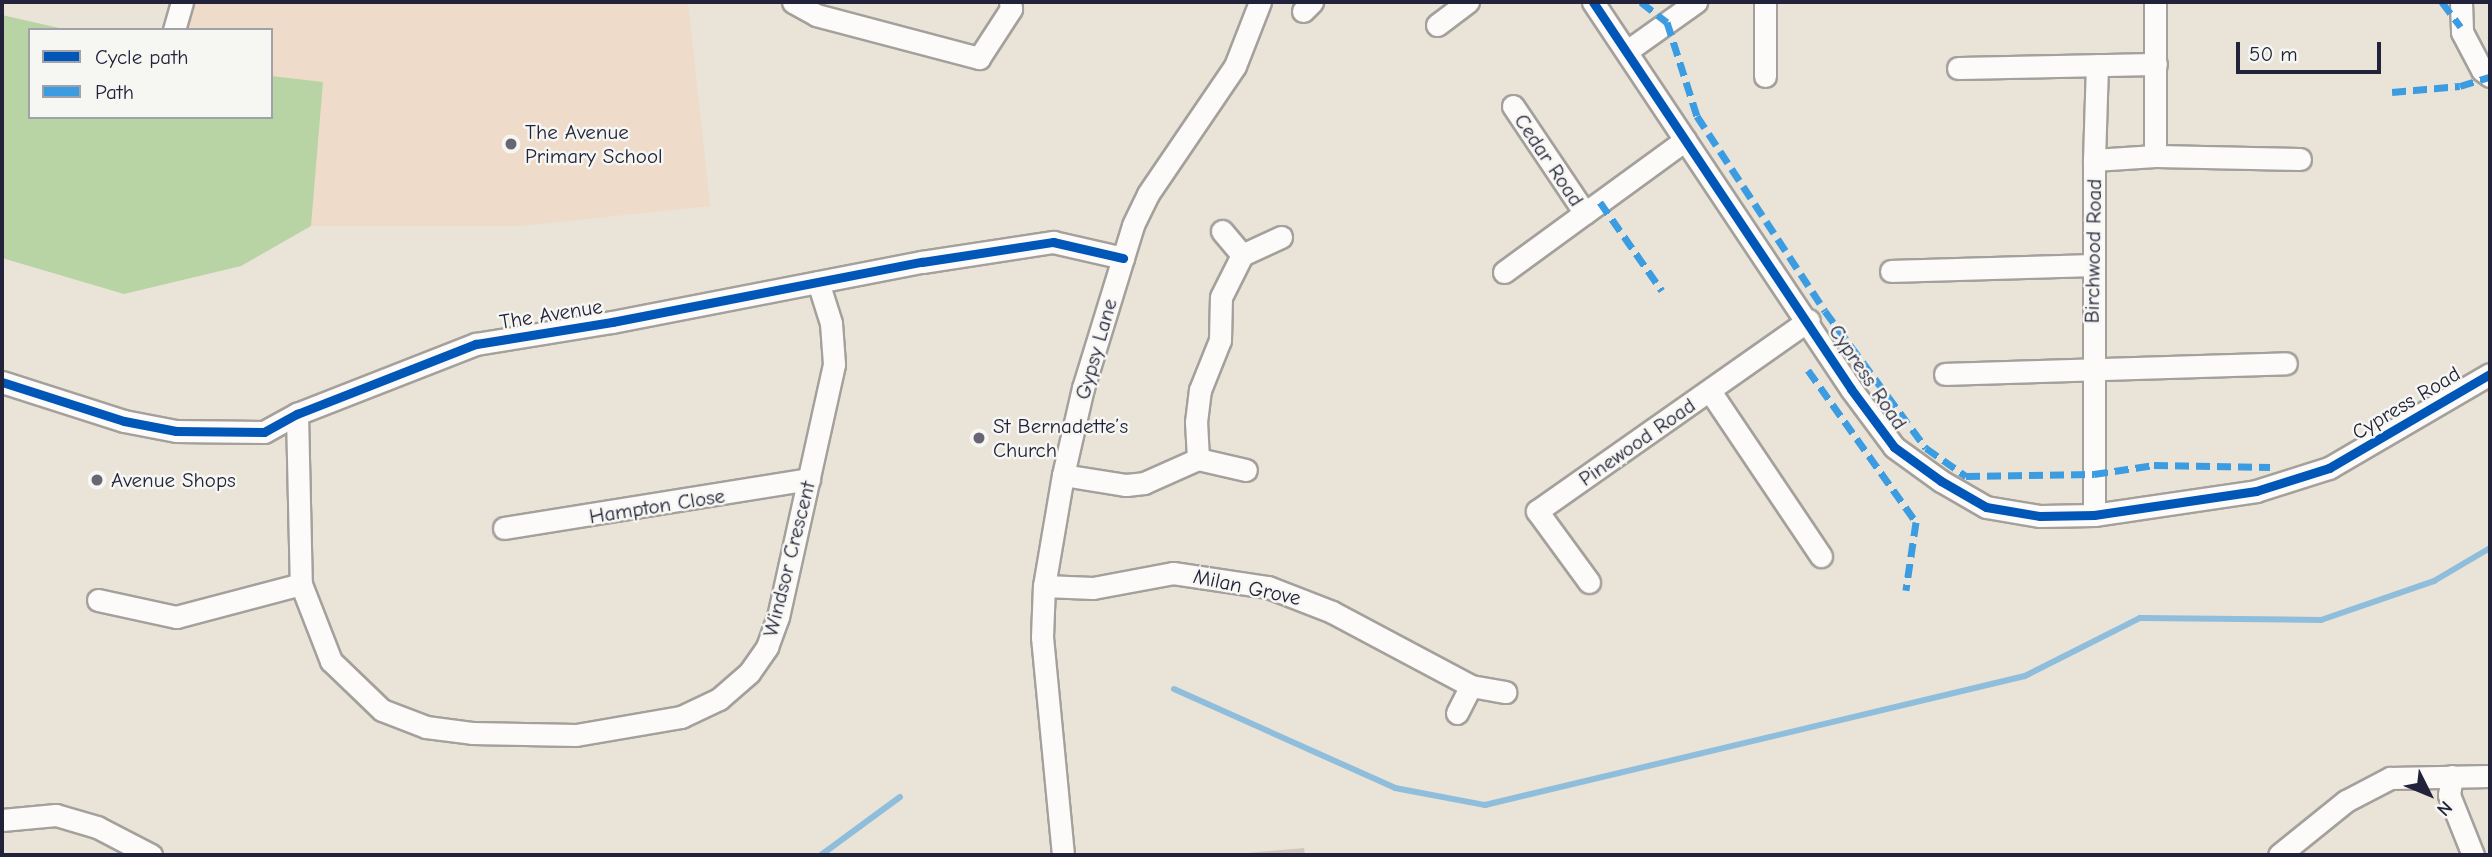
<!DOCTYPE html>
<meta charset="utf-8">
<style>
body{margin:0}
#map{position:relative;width:2492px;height:857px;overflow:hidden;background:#eae3d7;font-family:"Comic Neue",sans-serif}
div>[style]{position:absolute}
.built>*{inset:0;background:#eedbc9}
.green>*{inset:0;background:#b9d4a4}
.stream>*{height:6px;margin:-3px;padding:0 3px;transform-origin:3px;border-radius:3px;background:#8fbedc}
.building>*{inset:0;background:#d2c4be}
.roads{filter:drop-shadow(2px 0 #a4a09c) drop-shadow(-2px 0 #a4a09c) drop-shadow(0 2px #a4a09c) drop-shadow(0 -2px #a4a09c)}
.minor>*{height:21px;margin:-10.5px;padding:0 10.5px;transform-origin:10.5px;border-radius:10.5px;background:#fcfbf9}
.quiet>*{height:7px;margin-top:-3.5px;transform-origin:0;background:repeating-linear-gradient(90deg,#3c9ce2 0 14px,transparent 0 21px)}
.cycleway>*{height:9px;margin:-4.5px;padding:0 4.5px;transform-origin:4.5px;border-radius:4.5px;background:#0057b8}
.dots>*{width:19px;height:19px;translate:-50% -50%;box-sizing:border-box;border:4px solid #f6f6f2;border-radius:50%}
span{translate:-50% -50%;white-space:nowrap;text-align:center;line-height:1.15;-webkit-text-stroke:5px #f6f6f2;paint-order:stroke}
.poi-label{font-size:21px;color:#22223b}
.left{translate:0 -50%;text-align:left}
.street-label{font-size:21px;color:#22223b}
.frame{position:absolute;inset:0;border:4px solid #22223b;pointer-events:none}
.legend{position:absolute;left:28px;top:28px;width:245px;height:91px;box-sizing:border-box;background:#f6f6f2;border:2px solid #a1a1a9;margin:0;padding:9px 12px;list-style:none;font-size:21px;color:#22223b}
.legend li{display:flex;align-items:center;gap:14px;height:35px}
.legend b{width:35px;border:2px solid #a1a1a9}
.north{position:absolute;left:2394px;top:759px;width:70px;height:70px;-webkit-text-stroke:5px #f6f6f2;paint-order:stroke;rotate:133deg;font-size:19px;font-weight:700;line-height:28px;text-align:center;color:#22223b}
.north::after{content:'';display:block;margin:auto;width:24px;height:32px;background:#22223b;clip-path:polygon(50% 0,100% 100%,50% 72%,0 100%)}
.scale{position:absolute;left:2236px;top:42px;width:145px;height:32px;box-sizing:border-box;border:4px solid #22223b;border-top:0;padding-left:9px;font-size:21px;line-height:24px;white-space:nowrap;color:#22223b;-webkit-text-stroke:5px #f6f6f2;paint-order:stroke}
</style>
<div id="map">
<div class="built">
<i style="clip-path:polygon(194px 2px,688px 2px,710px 206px,519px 226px,311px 226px,323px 83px,271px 76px,271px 30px,185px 30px)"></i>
</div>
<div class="green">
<i style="clip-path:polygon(2px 15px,68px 30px,30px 30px,30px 117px,271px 117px,271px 76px,323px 82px,311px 226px,241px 266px,124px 294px,2px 258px)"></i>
</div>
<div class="stream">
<i style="left:1174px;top:689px;width:242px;rotate:24.1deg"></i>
<i style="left:1395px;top:788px;width:92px;rotate:10.7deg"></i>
<i style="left:1485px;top:805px;width:555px;rotate:-13.44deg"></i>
<i style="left:2025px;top:676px;width:129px;rotate:-26.8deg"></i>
<i style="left:2140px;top:618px;width:181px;rotate:0.6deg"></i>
<i style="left:2321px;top:620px;width:120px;rotate:-19deg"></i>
<i style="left:2434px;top:581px;width:65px;rotate:-30.5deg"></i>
<i style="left:821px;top:855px;width:98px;rotate:-36.3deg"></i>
</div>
<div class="building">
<i style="clip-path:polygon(1304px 848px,1305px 855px,1247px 855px,1247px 853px)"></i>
</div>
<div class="roads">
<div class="minor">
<i style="left:793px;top:2px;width:26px;rotate:29deg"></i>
<i style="left:816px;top:15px;width:169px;rotate:14.8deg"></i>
<i style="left:979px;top:58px;width:59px;rotate:-56.9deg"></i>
<i style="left:1011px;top:9px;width:7px;rotate:-98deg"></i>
<i style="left:1593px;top:2px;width:465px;rotate:56.3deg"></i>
<i style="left:1851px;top:389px;width:72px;rotate:53.4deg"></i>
<i style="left:1894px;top:447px;width:58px;rotate:35.9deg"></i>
<i style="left:1941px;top:481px;width:52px;rotate:30deg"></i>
<i style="left:1986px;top:507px;width:55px;rotate:9.5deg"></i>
<i style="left:2040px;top:516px;width:54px;rotate:-1.1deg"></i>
<i style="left:2094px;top:515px;width:164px;rotate:-8.4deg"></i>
<i style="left:2256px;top:491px;width:77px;rotate:-17.5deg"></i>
<i style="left:2329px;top:468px;width:186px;rotate:-30.3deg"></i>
<i style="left:2461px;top:2px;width:30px;rotate:88deg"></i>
<i style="left:2462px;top:32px;width:43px;rotate:62.2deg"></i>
<i style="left:2482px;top:70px;width:10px;rotate:37deg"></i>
<i style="left:1303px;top:11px;width:13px;rotate:-45deg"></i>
<i style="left:1437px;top:25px;width:39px;rotate:-37deg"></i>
<i style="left:174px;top:30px;width:29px;rotate:-74deg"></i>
<i style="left:1627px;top:51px;width:85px;rotate:-35.4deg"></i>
<i style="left:1958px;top:68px;width:198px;rotate:-1.2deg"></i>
<i style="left:1765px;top:76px;width:74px;rotate:-90deg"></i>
<i style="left:1513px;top:106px;width:129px;rotate:56.1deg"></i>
<i style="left:1585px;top:213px;width:124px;rotate:-36.1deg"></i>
<i style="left:2155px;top:156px;width:145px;rotate:1.2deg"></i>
<i style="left:2094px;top:160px;width:95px;rotate:-88.2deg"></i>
<i style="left:1222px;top:231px;width:31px;rotate:50deg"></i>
<i style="left:1891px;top:271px;width:201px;rotate:-1.7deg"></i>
<i style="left:1504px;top:272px;width:100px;rotate:-36.1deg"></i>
<i style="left:1945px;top:374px;width:341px;rotate:-1.8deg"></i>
<i style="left:2px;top:382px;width:128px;rotate:17.7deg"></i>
<i style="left:124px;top:421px;width:53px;rotate:10.9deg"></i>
<i style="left:176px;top:431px;width:88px;rotate:0.7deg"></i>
<i style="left:264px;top:432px;width:38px;rotate:-29deg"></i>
<i style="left:297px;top:414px;width:192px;rotate:-21.4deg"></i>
<i style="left:476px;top:344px;width:138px;rotate:-9.2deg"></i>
<i style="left:612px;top:322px;width:316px;rotate:-11deg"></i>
<i style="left:922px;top:262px;width:133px;rotate:-8.7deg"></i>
<i style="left:1053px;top:242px;width:72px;rotate:12.9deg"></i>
<i style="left:1710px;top:391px;width:199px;rotate:56.1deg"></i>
<i style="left:297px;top:414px;width:170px;rotate:88.7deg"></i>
<i style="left:301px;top:584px;width:83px;rotate:68.7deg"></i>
<i style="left:331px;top:661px;width:71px;rotate:43.9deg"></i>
<i style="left:382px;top:710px;width:47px;rotate:21.1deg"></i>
<i style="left:426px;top:727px;width:46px;rotate:7.4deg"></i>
<i style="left:472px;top:733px;width:104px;rotate:1.1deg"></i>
<i style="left:576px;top:735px;width:107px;rotate:-9.7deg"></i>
<i style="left:681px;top:717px;width:42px;rotate:-25.3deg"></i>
<i style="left:719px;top:699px;width:40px;rotate:-41deg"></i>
<i style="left:749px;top:673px;width:32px;rotate:-55deg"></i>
<i style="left:767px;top:647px;width:32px;rotate:-70deg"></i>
<i style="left:778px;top:617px;width:259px;rotate:-77.5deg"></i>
<i style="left:834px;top:364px;width:41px;rotate:-94.2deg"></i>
<i style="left:831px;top:323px;width:43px;rotate:-107.6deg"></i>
<i style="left:1198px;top:459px;width:37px;rotate:-93deg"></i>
<i style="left:1196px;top:422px;width:32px;rotate:-83deg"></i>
<i style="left:1200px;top:390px;width:54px;rotate:-68.2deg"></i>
<i style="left:1220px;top:340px;width:43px;rotate:-88.7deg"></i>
<i style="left:1221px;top:297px;width:47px;rotate:-63.4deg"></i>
<i style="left:1242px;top:255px;width:43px;rotate:-24.8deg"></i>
<i style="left:1063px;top:475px;width:64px;rotate:9deg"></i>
<i style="left:1126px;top:485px;width:18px;rotate:-6deg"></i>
<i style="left:1144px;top:483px;width:59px;rotate:-24deg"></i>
<i style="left:1198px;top:459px;width:49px;rotate:12.9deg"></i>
<i style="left:2094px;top:515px;width:355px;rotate:-90deg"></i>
<i style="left:2094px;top:160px;width:61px;rotate:-3.8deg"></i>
<i style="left:2155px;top:156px;width:154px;rotate:-90deg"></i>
<i style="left:504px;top:528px;width:309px;rotate:-9.1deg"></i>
<i style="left:1589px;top:582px;width:88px;rotate:-126.2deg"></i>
<i style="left:1537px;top:511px;width:332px;rotate:-35.1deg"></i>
<i style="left:1044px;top:586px;width:49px;rotate:2.3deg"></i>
<i style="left:1093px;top:588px;width:81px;rotate:-10.6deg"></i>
<i style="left:1173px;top:573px;width:96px;rotate:8.4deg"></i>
<i style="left:1268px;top:587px;width:69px;rotate:21.3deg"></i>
<i style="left:1332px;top:612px;width:157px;rotate:28deg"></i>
<i style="left:1471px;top:686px;width:35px;rotate:10deg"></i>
<i style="left:98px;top:600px;width:80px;rotate:12.3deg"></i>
<i style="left:176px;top:617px;width:129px;rotate:-14.8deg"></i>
<i style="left:1457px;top:713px;width:30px;rotate:-63deg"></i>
<i style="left:2452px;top:776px;width:19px;rotate:99deg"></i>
<i style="left:2449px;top:795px;width:65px;rotate:68.2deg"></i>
<i style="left:2px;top:820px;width:54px;rotate:-5.3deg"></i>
<i style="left:56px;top:815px;width:43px;rotate:16.3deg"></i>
<i style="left:97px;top:827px;width:61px;rotate:27.4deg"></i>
<i style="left:1063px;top:855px;width:219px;rotate:-95.5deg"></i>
<i style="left:1042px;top:637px;width:51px;rotate:-87.8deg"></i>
<i style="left:1044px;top:586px;width:113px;rotate:-80.3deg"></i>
<i style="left:1063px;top:475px;width:89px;rotate:-77.1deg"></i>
<i style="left:1083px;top:388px;width:170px;rotate:-72.9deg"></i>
<i style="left:1133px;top:225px;width:34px;rotate:-64deg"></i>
<i style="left:1148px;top:194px;width:155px;rotate:-55.8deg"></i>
<i style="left:1235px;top:66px;width:69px;rotate:-68.7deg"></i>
<i style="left:2279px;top:855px;width:86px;rotate:-38.9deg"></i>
<i style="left:2346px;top:801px;width:50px;rotate:-27.6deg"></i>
<i style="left:2390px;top:778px;width:100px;rotate:-1.1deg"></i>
</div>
</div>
<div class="quiet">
<i style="left:1641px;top:2px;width:33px;rotate:38deg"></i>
<i style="left:1667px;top:22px;width:99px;rotate:72.3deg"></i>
<i style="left:1697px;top:116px;width:233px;rotate:56.7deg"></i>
<i style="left:1825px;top:311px;width:170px;rotate:53.6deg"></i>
<i style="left:1926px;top:448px;width:49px;rotate:35deg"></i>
<i style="left:1966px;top:476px;width:128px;rotate:-0.9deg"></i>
<i style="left:2094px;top:474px;width:61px;rotate:-8.5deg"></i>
<i style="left:2154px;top:465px;width:116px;rotate:1deg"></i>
<i style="left:2442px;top:2px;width:31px;rotate:53deg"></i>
<i style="left:2392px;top:92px;width:68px;rotate:-5deg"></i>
<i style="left:2460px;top:86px;width:31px;rotate:-17deg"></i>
<i style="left:1600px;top:202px;width:108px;rotate:55.1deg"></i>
<i style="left:1808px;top:370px;width:186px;rotate:54.6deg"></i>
<i style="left:1916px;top:522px;width:69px;rotate:98.4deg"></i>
</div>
<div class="cycleway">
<i style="left:1593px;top:2px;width:465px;rotate:56.3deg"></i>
<i style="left:1851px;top:389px;width:72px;rotate:53.4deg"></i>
<i style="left:1894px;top:447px;width:58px;rotate:35.9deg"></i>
<i style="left:1941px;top:481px;width:52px;rotate:30deg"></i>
<i style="left:1986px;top:507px;width:55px;rotate:9.5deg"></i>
<i style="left:2040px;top:516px;width:54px;rotate:-1.1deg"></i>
<i style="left:2094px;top:515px;width:164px;rotate:-8.4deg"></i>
<i style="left:2256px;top:491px;width:77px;rotate:-17.5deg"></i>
<i style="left:2329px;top:468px;width:186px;rotate:-30.3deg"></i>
<i style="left:2px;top:382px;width:128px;rotate:17.7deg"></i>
<i style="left:124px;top:421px;width:53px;rotate:10.9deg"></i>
<i style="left:176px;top:431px;width:88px;rotate:0.7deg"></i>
<i style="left:264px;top:432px;width:38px;rotate:-29deg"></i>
<i style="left:297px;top:414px;width:192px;rotate:-21.4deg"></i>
<i style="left:476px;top:344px;width:138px;rotate:-9.2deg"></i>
<i style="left:612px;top:322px;width:316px;rotate:-11deg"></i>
<i style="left:922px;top:262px;width:133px;rotate:-8.7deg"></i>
<i style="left:1053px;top:242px;width:72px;rotate:12.9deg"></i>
</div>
<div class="dots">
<i style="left:511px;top:144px;background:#686672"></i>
<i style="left:979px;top:438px;background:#686672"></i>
<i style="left:97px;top:480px;background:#686672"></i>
</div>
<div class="poi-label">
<span class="left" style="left:525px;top:144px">The Avenue<br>Primary School</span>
<span class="left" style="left:993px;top:438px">St Bernadette’s<br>Church</span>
<span class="left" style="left:111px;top:480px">Avenue Shops</span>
</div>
<div class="street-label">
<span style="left:1549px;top:160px;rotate:56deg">Cedar Road</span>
<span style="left:2093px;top:251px;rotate:-89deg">Birchwood Road</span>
<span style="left:551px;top:314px;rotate:-9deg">The Avenue</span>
<span style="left:1096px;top:349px;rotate:-74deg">Gypsy Lane</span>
<span style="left:1868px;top:377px;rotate:56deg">Cypress Road</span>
<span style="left:2406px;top:403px;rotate:-31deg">Cypress Road</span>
<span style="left:1637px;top:442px;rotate:-35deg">Pinewood Road</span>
<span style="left:657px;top:506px;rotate:-9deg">Hampton Close</span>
<span style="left:789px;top:559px;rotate:-76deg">Windsor Crescent</span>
<span style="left:1247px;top:587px;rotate:12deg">Milan Grove</span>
</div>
<div class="frame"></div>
<ul class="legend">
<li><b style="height:9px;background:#0057b8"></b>Cycle path</li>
<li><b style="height:9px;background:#3c9ce2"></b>Path</li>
</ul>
<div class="north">N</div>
<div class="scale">50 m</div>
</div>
